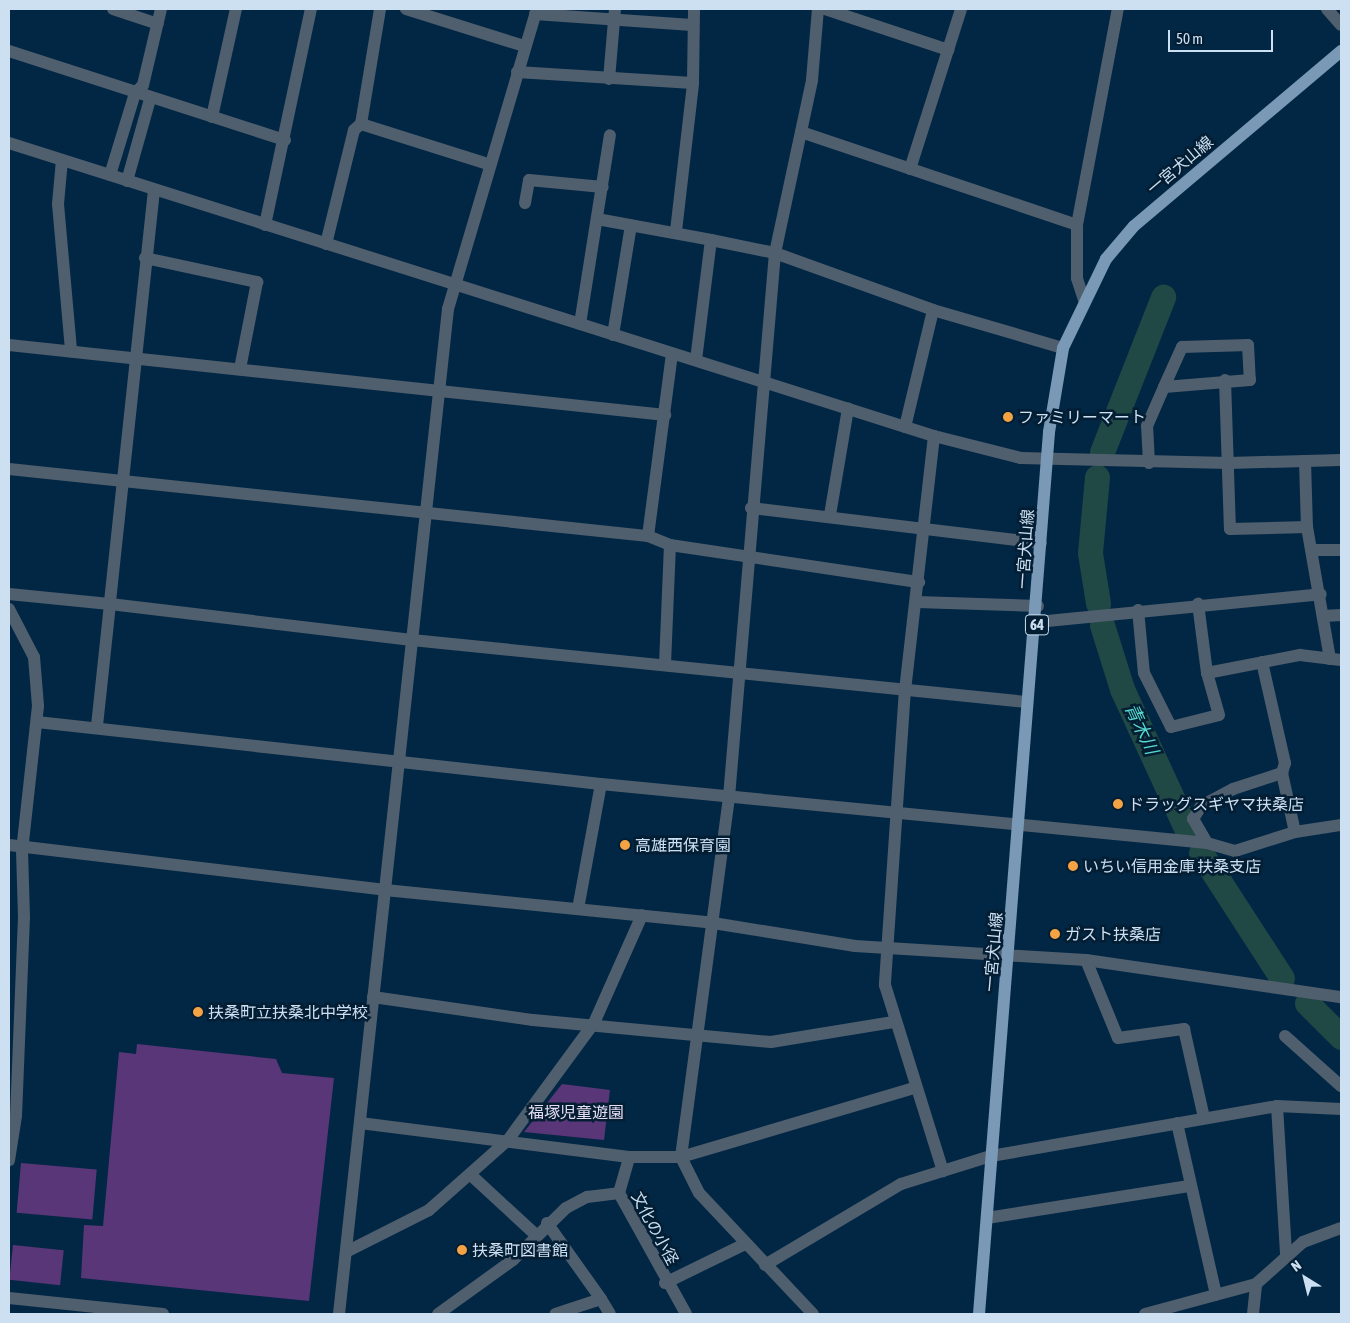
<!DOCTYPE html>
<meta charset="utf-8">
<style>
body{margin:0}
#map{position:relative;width:1350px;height:1323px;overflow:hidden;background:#022744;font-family:"Asap Condensed","Noto Sans JP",sans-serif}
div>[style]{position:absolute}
.green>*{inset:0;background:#583677;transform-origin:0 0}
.river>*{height:25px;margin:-12.5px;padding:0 12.5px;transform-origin:12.5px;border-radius:12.5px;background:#204844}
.minor>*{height:12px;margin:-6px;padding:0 6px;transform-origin:6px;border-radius:6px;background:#505f6e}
.major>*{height:12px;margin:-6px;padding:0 6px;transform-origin:6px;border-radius:6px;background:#7999b7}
.dots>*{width:14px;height:14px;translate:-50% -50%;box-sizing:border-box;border:2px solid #031d33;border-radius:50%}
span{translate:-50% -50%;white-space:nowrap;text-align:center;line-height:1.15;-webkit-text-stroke:5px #031d33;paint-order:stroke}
.shield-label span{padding:1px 4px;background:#031d33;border:1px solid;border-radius:4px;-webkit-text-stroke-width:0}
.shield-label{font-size:15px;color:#cce0f2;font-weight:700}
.street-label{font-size:16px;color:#cce0f2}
.poi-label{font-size:16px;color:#cce0f2}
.left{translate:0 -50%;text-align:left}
.park-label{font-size:16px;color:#e7ddf2}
.water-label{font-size:18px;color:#54d8cc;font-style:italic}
.frame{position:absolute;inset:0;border:10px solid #cce0f2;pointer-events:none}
.north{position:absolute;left:1280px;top:1253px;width:50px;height:50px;-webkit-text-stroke:4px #031d33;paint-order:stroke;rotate:324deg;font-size:14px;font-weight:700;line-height:20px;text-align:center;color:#cce0f2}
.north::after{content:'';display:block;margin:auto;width:18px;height:22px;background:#cce0f2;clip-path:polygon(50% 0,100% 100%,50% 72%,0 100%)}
.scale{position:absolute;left:1168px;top:30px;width:105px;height:22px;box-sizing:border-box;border:2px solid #cce0f2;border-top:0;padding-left:6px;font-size:15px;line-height:18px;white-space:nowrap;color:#cce0f2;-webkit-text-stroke:4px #031d33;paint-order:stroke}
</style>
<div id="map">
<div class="green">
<i style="clip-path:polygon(137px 1044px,276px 1059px,282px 1073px,334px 1078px,309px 1301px,81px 1278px,84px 1225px,103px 1226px,119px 1052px,136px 1054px)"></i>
<i style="clip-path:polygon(562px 1084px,610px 1090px,604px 1140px,524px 1132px)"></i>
<i style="left:21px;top:1163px;width:76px;height:50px;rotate:5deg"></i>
<i style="left:13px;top:1245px;width:51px;height:35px;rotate:6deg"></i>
</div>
<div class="river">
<i style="left:1102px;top:452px;width:167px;rotate:-68.5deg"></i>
<i style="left:1097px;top:477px;width:76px;rotate:95.3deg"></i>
<i style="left:1090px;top:553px;width:51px;rotate:80.9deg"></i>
<i style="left:1102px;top:625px;width:67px;rotate:72.6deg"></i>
<i style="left:1122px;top:689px;width:155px;rotate:65.3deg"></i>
<i style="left:1201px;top:853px;width:149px;rotate:57.1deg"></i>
<i style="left:1307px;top:1003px;width:48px;rotate:45deg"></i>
</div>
<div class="minor">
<i style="left:113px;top:9px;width:47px;rotate:18.4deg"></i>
<i style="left:406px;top:9px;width:124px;rotate:17.4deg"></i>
<i style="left:825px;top:9px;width:130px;rotate:18.4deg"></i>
<i style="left:1327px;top:9px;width:21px;rotate:49deg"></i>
<i style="left:535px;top:14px;width:157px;rotate:4deg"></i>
<i style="left:9px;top:51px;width:290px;rotate:17.9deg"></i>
<i style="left:517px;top:72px;width:176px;rotate:3.6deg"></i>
<i style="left:609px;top:79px;width:70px;rotate:-85.1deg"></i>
<i style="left:212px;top:117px;width:111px;rotate:-77.5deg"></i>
<i style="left:361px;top:124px;width:133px;rotate:17.5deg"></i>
<i style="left:801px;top:132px;width:291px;rotate:18.6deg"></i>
<i style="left:9px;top:143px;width:970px;rotate:17.58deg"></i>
<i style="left:934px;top:436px;width:90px;rotate:14.2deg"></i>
<i style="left:1021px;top:458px;width:207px;rotate:1.4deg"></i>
<i style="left:1228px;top:463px;width:113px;rotate:-1.5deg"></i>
<i style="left:62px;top:160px;width:44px;rotate:95.2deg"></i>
<i style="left:58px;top:204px;width:148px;rotate:84.9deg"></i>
<i style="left:910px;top:169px;width:168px;rotate:-72.3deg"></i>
<i style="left:110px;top:175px;width:86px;rotate:-73deg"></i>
<i style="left:135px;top:93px;width:11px;rotate:-45deg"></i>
<i style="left:143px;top:85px;width:78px;rotate:-76.7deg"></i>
<i style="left:127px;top:181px;width:85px;rotate:-74.3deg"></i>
<i style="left:154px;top:190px;width:416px;rotate:96.1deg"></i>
<i style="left:110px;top:604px;width:304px;rotate:6.8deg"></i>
<i style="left:412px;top:640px;width:618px;rotate:5.76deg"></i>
<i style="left:525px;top:203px;width:23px;rotate:-80deg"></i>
<i style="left:529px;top:180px;width:74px;rotate:5.4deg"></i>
<i style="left:597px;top:219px;width:116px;rotate:10.4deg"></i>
<i style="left:265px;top:225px;width:221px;rotate:-78deg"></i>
<i style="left:676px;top:231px;width:149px;rotate:-83.4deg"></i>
<i style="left:693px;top:83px;width:74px;rotate:-89.2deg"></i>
<i style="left:326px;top:244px;width:117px;rotate:-76.2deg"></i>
<i style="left:354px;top:130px;width:9px;rotate:-41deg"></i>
<i style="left:361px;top:124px;width:117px;rotate:-80.6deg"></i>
<i style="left:145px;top:258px;width:115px;rotate:12.1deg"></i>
<i style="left:257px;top:282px;width:89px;rotate:101.1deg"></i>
<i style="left:1084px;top:300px;width:23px;rotate:-108deg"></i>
<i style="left:1077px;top:278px;width:53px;rotate:-90deg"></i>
<i style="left:1077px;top:225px;width:220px;rotate:-79.3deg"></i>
<i style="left:580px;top:324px;width:191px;rotate:-81deg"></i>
<i style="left:613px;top:335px;width:111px;rotate:-80.7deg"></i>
<i style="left:9px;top:345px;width:660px;rotate:6.09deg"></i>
<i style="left:696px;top:360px;width:121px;rotate:-82.9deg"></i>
<i style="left:711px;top:240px;width:65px;rotate:11.5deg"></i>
<i style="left:775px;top:253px;width:168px;rotate:19.8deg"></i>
<i style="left:933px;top:310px;width:135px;rotate:16.3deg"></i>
<i style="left:1225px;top:380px;width:149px;rotate:88.1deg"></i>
<i style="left:1230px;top:529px;width:77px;rotate:-1.5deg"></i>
<i style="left:905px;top:427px;width:120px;rotate:-76.5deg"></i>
<i style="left:934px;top:436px;width:255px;rotate:96.5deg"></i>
<i style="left:905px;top:689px;width:297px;rotate:93.9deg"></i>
<i style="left:885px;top:985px;width:195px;rotate:72.7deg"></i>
<i style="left:1305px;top:461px;width:66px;rotate:88.3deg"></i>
<i style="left:1307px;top:527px;width:134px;rotate:80.1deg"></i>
<i style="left:1149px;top:463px;width:37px;rotate:-93deg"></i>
<i style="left:1147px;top:426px;width:43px;rotate:-66.4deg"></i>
<i style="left:1164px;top:387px;width:44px;rotate:-65.8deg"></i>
<i style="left:1182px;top:347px;width:66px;rotate:-1.7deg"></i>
<i style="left:1248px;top:345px;width:35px;rotate:87deg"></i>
<i style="left:1250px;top:380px;width:86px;rotate:175.3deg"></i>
<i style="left:9px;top:469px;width:643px;rotate:5.99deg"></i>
<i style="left:648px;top:536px;width:24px;rotate:22deg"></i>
<i style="left:670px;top:545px;width:252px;rotate:8.5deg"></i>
<i style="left:751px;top:508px;width:292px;rotate:6.9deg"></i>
<i style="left:830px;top:515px;width:108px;rotate:-80.4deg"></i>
<i style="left:648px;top:536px;width:184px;rotate:-82.5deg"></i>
<i style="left:1315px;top:550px;width:26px"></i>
<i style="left:9px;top:594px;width:101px;rotate:5.7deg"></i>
<i style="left:110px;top:604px;width:123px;rotate:96.1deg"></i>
<i style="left:917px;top:602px;width:121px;rotate:1.9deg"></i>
<i style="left:9px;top:609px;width:54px;rotate:62.5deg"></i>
<i style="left:34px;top:657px;width:49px;rotate:85.3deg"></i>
<i style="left:38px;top:706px;width:145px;rotate:96.3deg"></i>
<i style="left:22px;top:850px;width:67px;rotate:88.3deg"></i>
<i style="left:24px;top:917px;width:199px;rotate:92.3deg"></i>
<i style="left:16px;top:1116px;width:45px;rotate:99deg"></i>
<i style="left:1138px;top:610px;width:63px;rotate:84.6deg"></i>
<i style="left:1144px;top:673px;width:60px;rotate:63.4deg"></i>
<i style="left:1171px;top:727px;width:49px;rotate:-14deg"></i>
<i style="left:1219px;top:715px;width:44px;rotate:-105.9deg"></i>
<i style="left:1207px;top:673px;width:70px;rotate:-97.4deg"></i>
<i style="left:1324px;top:616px;width:17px;rotate:-3deg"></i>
<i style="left:1037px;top:622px;width:285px;rotate:-5.6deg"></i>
<i style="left:1262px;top:662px;width:104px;rotate:77.2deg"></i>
<i style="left:1285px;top:763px;width:10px;rotate:107deg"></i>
<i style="left:665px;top:664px;width:119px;rotate:-87.6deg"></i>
<i style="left:1207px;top:673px;width:95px;rotate:-11deg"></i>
<i style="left:1300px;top:655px;width:41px;rotate:7deg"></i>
<i style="left:37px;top:722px;width:567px;rotate:6.27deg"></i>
<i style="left:601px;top:784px;width:609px;rotate:5.56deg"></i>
<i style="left:1207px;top:843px;width:29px;rotate:16deg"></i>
<i style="left:1235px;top:851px;width:63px;rotate:-17.6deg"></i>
<i style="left:1295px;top:832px;width:47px;rotate:-8.7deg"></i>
<i style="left:1207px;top:843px;width:28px;rotate:-120deg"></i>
<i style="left:1193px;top:819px;width:15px;rotate:-58deg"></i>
<i style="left:1201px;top:806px;width:36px;rotate:-28deg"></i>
<i style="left:1233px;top:789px;width:52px;rotate:-18.1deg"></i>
<i style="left:1282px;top:773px;width:60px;rotate:77.6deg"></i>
<i style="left:9px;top:845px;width:379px;rotate:6.8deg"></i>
<i style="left:385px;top:890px;width:330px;rotate:5.7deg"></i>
<i style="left:713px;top:923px;width:144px;rotate:9.2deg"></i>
<i style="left:855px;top:946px;width:231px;rotate:3.5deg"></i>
<i style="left:1086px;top:960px;width:258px;rotate:8.3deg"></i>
<i style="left:578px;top:909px;width:127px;rotate:-79.6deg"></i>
<i style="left:1086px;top:960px;width:84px;rotate:67.7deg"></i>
<i style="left:1118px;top:1038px;width:67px;rotate:-7.8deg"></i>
<i style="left:1184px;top:1029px;width:91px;rotate:77.3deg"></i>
<i style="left:373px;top:997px;width:162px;rotate:8.2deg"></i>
<i style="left:533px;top:1020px;width:239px;rotate:5.3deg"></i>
<i style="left:771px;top:1042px;width:124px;rotate:-9.3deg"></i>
<i style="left:1285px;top:1036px;width:75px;rotate:41.8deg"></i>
<i style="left:1277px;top:1106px;width:149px;rotate:86.5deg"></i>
<i style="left:360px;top:1123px;width:271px;rotate:7.2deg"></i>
<i style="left:629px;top:1157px;width:52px"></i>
<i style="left:681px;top:1157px;width:243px;rotate:-16.5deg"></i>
<i style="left:1177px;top:1123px;width:176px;rotate:77.2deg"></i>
<i style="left:472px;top:1176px;width:87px;rotate:42.7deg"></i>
<i style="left:619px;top:1193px;width:138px;rotate:61deg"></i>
<i style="left:619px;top:1193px;width:37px;rotate:-74deg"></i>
<i style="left:987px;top:1218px;width:206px;rotate:-9deg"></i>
<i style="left:547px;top:1223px;width:93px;rotate:54.6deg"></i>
<i style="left:601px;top:1299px;width:48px;rotate:161.9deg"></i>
<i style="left:346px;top:1252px;width:93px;rotate:-26.8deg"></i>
<i style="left:429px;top:1210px;width:106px;rotate:-41.5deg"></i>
<i style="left:508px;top:1140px;width:145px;rotate:-53.7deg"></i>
<i style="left:594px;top:1023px;width:118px;rotate:-66deg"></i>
<i style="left:765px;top:1265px;width:158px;rotate:-30.8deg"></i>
<i style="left:901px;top:1184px;width:94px;rotate:-17.3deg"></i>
<i style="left:991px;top:1156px;width:290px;rotate:-9.9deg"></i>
<i style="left:1277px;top:1106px;width:64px;rotate:2.7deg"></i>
<i style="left:665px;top:1283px;width:89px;rotate:-26deg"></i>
<i style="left:9px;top:1298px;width:155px;rotate:5.9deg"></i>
<i style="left:601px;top:1299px;width:17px;rotate:59deg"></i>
<i style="left:339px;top:1314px;width:1011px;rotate:-83.81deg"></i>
<i style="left:448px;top:309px;width:313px;rotate:-73.5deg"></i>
<i style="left:438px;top:1314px;width:92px;rotate:-35.8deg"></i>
<i style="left:513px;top:1260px;width:74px;rotate:-44.5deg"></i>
<i style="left:566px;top:1208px;width:24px;rotate:-28deg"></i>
<i style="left:587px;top:1197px;width:32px;rotate:-7deg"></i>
<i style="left:813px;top:1314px;width:166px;rotate:-133.3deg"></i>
<i style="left:699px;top:1193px;width:40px;rotate:-116.6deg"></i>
<i style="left:681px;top:1157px;width:363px;rotate:-82.4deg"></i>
<i style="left:729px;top:797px;width:546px;rotate:-85.17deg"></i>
<i style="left:775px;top:253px;width:177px;rotate:-77.9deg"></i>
<i style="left:812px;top:80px;width:71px;rotate:-85.2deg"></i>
<i style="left:1145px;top:1314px;width:115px;rotate:-15.1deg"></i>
<i style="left:1256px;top:1284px;width:63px;rotate:-41.8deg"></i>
<i style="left:1303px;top:1242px;width:40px;rotate:-20.2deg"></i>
<i style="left:1253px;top:1314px;width:30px;rotate:-84deg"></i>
</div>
<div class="major">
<i style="left:979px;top:1314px;width:885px;rotate:-85.46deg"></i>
<i style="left:1049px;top:432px;width:85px;rotate:-80.5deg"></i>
<i style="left:1063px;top:348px;width:99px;rotate:-64.2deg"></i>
<i style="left:1106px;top:259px;width:43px;rotate:-49.7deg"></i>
<i style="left:1134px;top:226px;width:271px;rotate:-40.2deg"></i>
</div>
<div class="dots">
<i style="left:1008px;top:417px;background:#f4a344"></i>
<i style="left:1118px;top:804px;background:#f4a344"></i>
<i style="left:625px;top:845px;background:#f4a344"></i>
<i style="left:1073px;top:866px;background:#f4a344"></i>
<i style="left:1055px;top:934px;background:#f4a344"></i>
<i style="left:198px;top:1012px;background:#f4a344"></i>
<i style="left:462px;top:1250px;background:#f4a344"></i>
</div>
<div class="shield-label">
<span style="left:1037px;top:625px">64</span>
</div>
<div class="street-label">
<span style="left:1180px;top:165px;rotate:-40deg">一宮犬山線</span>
<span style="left:1025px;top:549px;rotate:-86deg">一宮犬山線</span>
<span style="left:993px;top:952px;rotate:-85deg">一宮犬山線</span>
<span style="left:655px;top:1228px;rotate:62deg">文化の小径</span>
</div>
<div class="poi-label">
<span class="left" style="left:1018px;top:417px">ファミリーマート</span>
<span class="left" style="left:1128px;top:804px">ドラッグスギヤマ扶桑店</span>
<span class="left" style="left:635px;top:845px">高雄西保育園</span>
<span class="left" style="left:1083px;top:866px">いちい信用金庫 扶桑支店</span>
<span class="left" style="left:1065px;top:934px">ガスト扶桑店</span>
<span class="left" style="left:208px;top:1012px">扶桑町立扶桑北中学校</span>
<span class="left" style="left:472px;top:1250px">扶桑町図書館</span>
</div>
<div class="park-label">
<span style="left:576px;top:1112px">福塚児童遊園</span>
</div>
<div class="water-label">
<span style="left:1141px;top:729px;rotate:65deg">青木川</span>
</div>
<div class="frame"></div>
<div class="north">N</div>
<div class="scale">50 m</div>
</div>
